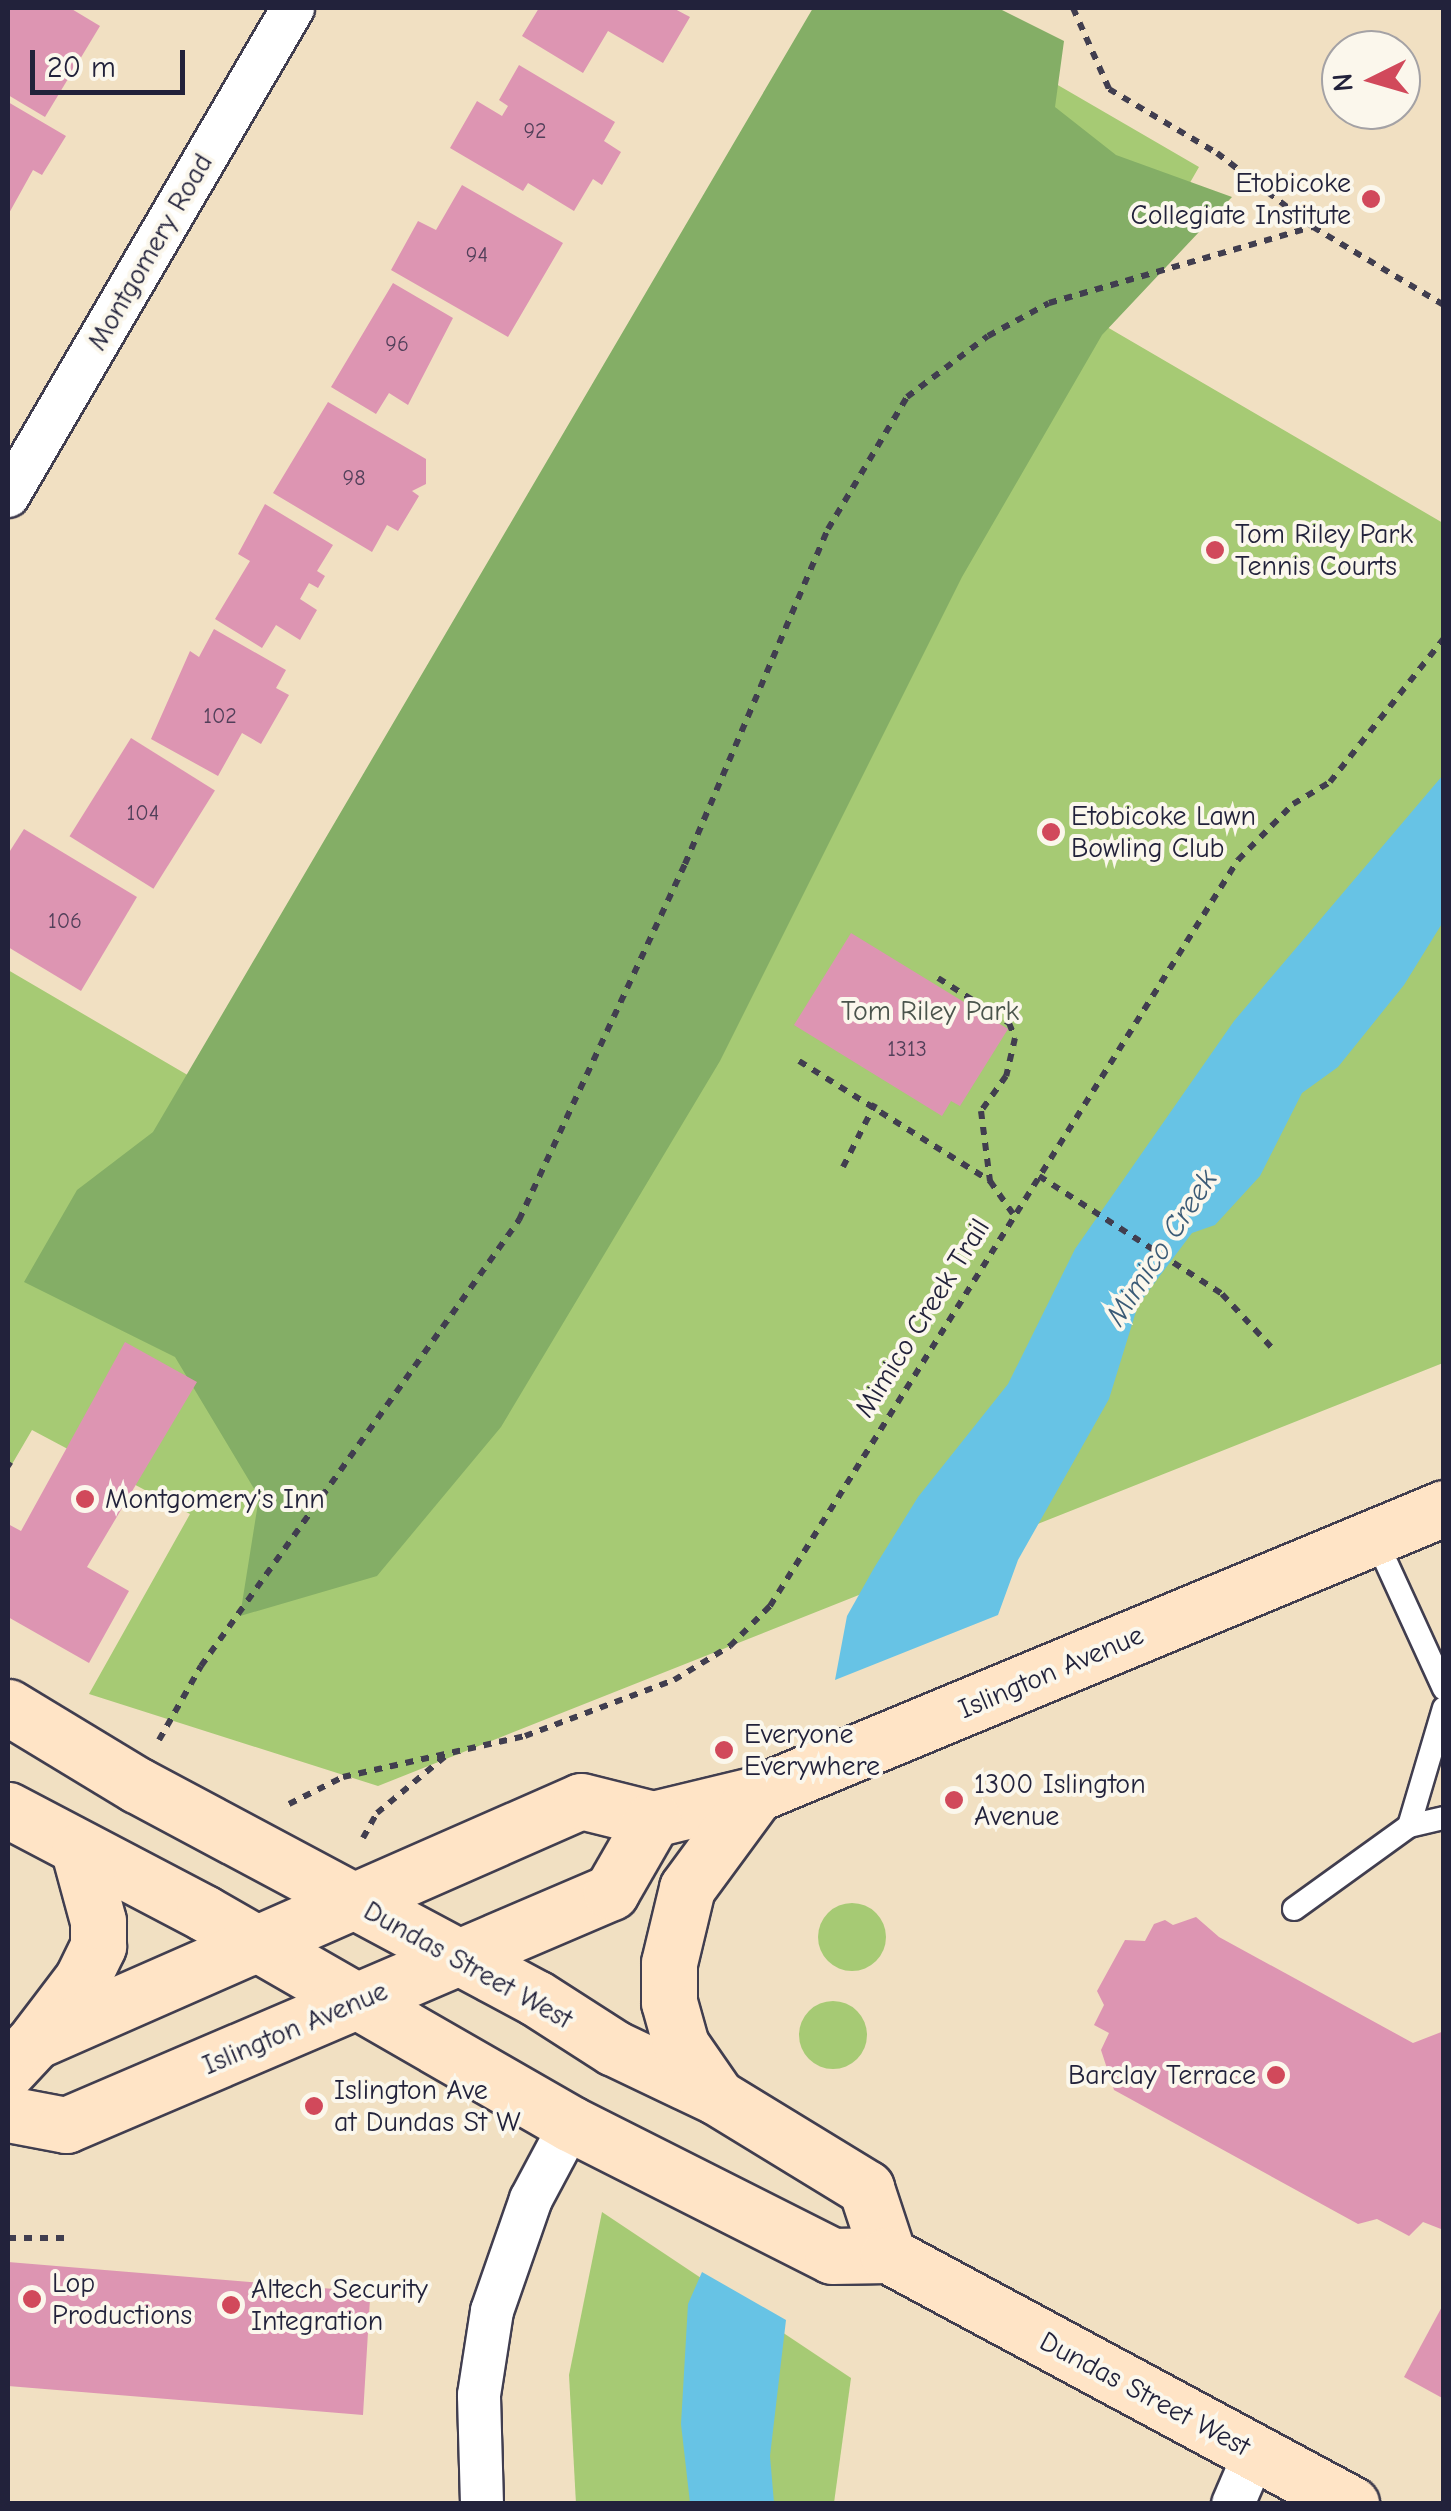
<!DOCTYPE html>
<style>
body{margin:0}
#map{position:relative;width:1451px;height:2511px;overflow:hidden;background:#f1e0c2;font-family:"Comic Neue",sans-serif}
div>[style]{position:absolute}
.green>*{inset:0;background:#a6ca74}
.round{border-radius:50%}
.forest>*{inset:0;background:#84ae66}
.water>*{inset:0;background:#67c3e5}
.building>*{inset:0;background:#dd95b2;transform-origin:0 0}
.path>*{height:6px;margin-top:-3px;transform-origin:0;background:repeating-linear-gradient(90deg,#413e4f 0 8px,transparent 0 16px)}
.roads{filter:drop-shadow(2px 0 #413e4f) drop-shadow(-2px 0 #413e4f) drop-shadow(0 2px #413e4f) drop-shadow(0 -2px #413e4f)}
.service>*{height:22px;margin:-11px;padding:0 11px;transform-origin:11px;border-radius:11px;background:#fff}
.minor>*{height:42px;margin:-21px;padding:0 21px;transform-origin:21px;border-radius:21px;background:#fff}
.secondary>*{height:55px;margin:-27.5px;padding:0 27.5px;transform-origin:27.5px;border-radius:27.5px;background:#ffe4c6}
.dots>*{width:28px;height:28px;translate:-50% -50%;box-sizing:border-box;border:5px solid #fbf7ec;border-radius:50%}
span{translate:-50% -50%;white-space:nowrap;text-align:center;line-height:1.15;-webkit-text-stroke:8px #fbf7ec;paint-order:stroke}
.number-label{font-size:22px;color:#513f59}
.number-label span{-webkit-text-stroke-width:0}
.poi-label{font-size:28px;color:#22223b}
.right{translate:-100% -50%;text-align:right}
.left{translate:0 -50%;text-align:left}
.street-label{font-size:28px;color:#22223b}
.park-label{font-size:28px;color:#4a544c}
.water-label{font-size:30px;color:#3a5a76;font-style:italic}
.frame{position:absolute;inset:0;border:10px solid #22223b;pointer-events:none}
.north{position:absolute;left:1321px;top:30px;width:100px;height:100px;box-sizing:border-box;background:#fbf7ec;border:2px solid #a4a2a5;border-radius:50%;rotate:265deg;font-size:28px;font-weight:700;line-height:40px;text-align:center;color:#22223b}
.north::after{content:'';display:block;margin:auto;width:35px;height:45px;background:#d1495b;clip-path:polygon(50% 0,100% 100%,50% 72%,0 100%)}
.scale{position:absolute;left:30px;top:50px;width:155px;height:45px;box-sizing:border-box;border:5px solid #22223b;border-top:0;padding-left:12px;font-size:30px;line-height:35px;white-space:nowrap;color:#22223b;-webkit-text-stroke:8px #fbf7ec;paint-order:stroke}
</style>
<div id="map">
<div class="green">
<i style="clip-path:polygon(925px 8px,1199px 167px,1107px 327px,1443px 523px,1443px 1363px,378px 1786px,89px 1694px,190px 1514px,32px 1430px,8px 1471px,8px 970px,244px 1108px)"></i>
<i class="round" style="left:818px;top:1903px;width:68px;height:68px"></i>
<i class="round" style="left:799px;top:2001px;width:68px;height:68px"></i>
<i style="clip-path:polygon(602px 2212px,851px 2378px,834px 2503px,576px 2504px,569px 2375px)"></i>
</div>
<div class="forest">
<i style="clip-path:polygon(813px 8px,998px 8px,1064px 41px,1055px 107px,1116px 155px,1232px 197px,1102px 335px,962px 577px,720px 1061px,501px 1427px,377px 1576px,240px 1616px,259px 1497px,175px 1357px,24px 1282px,77px 1190px,153px 1132px)"></i>
</div>
<div class="water">
<i style="clip-path:polygon(1443px 775px,1443px 922px,1404px 985px,1338px 1067px,1302px 1093px,1260px 1176px,1215px 1225px,1192px 1233px,1138px 1305px,1109px 1399px,1018px 1560px,998px 1615px,835px 1680px,847px 1616px,874px 1568px,918px 1497px,1008px 1384px,1075px 1249px,1234px 1021px)"></i>
<i style="clip-path:polygon(702px 2272px,786px 2320px,770px 2456px,774px 2503px,690px 2503px,681px 2424px,688px 2304px)"></i>
</div>
<div class="building">
<i style="clip-path:polygon(8px 8px,70px 8px,100px 26px,45px 117px,8px 95px)"></i>
<i style="clip-path:polygon(539px 8px,673px 8px,690px 17px,663px 63px,608px 31px,583px 73px,522px 36px)"></i>
<i style="clip-path:polygon(519px 65px,615px 122px,604px 141px,621px 152px,602px 185px,593px 179px,574px 211px,528px 183px,523px 191px,450px 148px,477px 101px,502px 116px,508px 106px,499px 100px)"></i>
<i style="clip-path:polygon(8px 102px,66px 136px,42px 175px,33px 170px,8px 215px)"></i>
<i style="clip-path:polygon(462px 185px,563px 243px,508px 337px,391px 270px,418px 221px,436px 230px)"></i>
<i style="clip-path:polygon(393px 283px,453px 318px,408px 405px,389px 393px,376px 414px,331px 387px)"></i>
<i style="clip-path:polygon(328px 402px,426px 459px,426px 484px,412px 491px,419px 496px,398px 531px,387px 525px,372px 552px,273px 493px)"></i>
<i style="clip-path:polygon(265px 504px,333px 545px,317px 571px,325px 576px,318px 588px,309px 583px,300px 599px,317px 610px,300px 640px,276px 625px,262px 648px,215px 619px,250px 561px,238px 554px)"></i>
<i style="clip-path:polygon(214px 629px,286px 670px,276px 688px,289px 695px,261px 744px,242px 733px,218px 776px,151px 739px,190px 651px,199px 657px)"></i>
<i style="left:131px;top:738px;width:99px;height:116px;rotate:32deg"></i>
<i style="clip-path:polygon(24px 829px,137px 897px,81px 991px,8px 947px,8px 854px)"></i>
<i style="clip-path:polygon(851px 933px,1008px 1029px,960px 1106px,951px 1101px,942px 1116px,794px 1025px)"></i>
<i style="clip-path:polygon(125px 1342px,197px 1382px,87px 1567px,129px 1591px,89px 1663px,8px 1617px,8px 1524px,21px 1531px)"></i>
<i style="clip-path:polygon(1196px 1917px,1219px 1937px,1413px 2043px,1444px 2031px,1441px 2229px,1423px 2222px,1409px 2236px,1377px 2219px,1358px 2224px,1114px 2090px,1101px 2050px,1109px 2033px,1094px 2025px,1104px 2005px,1097px 1991px,1125px 1940px,1145px 1941px,1154px 1924px,1165px 1920px,1173px 1925px)"></i>
<i style="clip-path:polygon(8px 2262px,346px 2290px,346px 2297px,370px 2299px,363px 2415px,8px 2386px)"></i>
<i style="clip-path:polygon(1444px 2303px,1444px 2399px,1404px 2377px)"></i>
</div>
<div class="path">
<i style="left:1073px;top:8px;width:89px;rotate:66deg"></i>
<i style="left:1109px;top:89px;width:126px;rotate:30.7deg"></i>
<i style="left:1217px;top:153px;width:121px;rotate:37.6deg"></i>
<i style="left:1313px;top:227px;width:152px;rotate:30.8deg"></i>
<i style="left:938px;top:978px;width:84px;rotate:32.4deg"></i>
<i style="left:1009px;top:1023px;width:16px;rotate:68deg"></i>
<i style="left:1015px;top:1038px;width:39px;rotate:103deg"></i>
<i style="left:1006px;top:1076px;width:43px;rotate:125.5deg"></i>
<i style="left:981px;top:1111px;width:71px;rotate:82.7deg"></i>
<i style="left:799px;top:1061px;width:226px;rotate:32.1deg"></i>
<i style="left:990px;top:1181px;width:40px;rotate:55.1deg"></i>
<i style="left:843px;top:1167px;width:71px;rotate:-63.1deg"></i>
<i style="left:1039px;top:1176px;width:218px;rotate:32.8deg"></i>
<i style="left:1222px;top:1294px;width:74px;rotate:47.2deg"></i>
<i style="left:8px;top:1464px;width:4px;rotate:34deg"></i>
<i style="left:159px;top:1740px;width:85px;rotate:-60.4deg"></i>
<i style="left:201px;top:1666px;width:548px;rotate:-54.51deg"></i>
<i style="left:519px;top:1220px;width:393px;rotate:-65deg"></i>
<i style="left:685px;top:864px;width:364px;rotate:-66.9deg"></i>
<i style="left:828px;top:529px;width:154px;rotate:-59.1deg"></i>
<i style="left:907px;top:397px;width:101px;rotate:-37deg"></i>
<i style="left:988px;top:336px;width:69px;rotate:-28.4deg"></i>
<i style="left:1049px;top:303px;width:275px;rotate:-16.1deg"></i>
<i style="left:289px;top:1804px;width:60px;rotate:-26.6deg"></i>
<i style="left:343px;top:1777px;width:187px;rotate:-12.7deg"></i>
<i style="left:525px;top:1736px;width:159px;rotate:-20.6deg"></i>
<i style="left:674px;top:1680px;width:66px;rotate:-31.3deg"></i>
<i style="left:730px;top:1646px;width:57px;rotate:-45deg"></i>
<i style="left:770px;top:1606px;width:881px;rotate:-57.9deg"></i>
<i style="left:1238px;top:860px;width:78px;rotate:-45.5deg"></i>
<i style="left:1293px;top:804px;width:43px;rotate:-30.7deg"></i>
<i style="left:1330px;top:782px;width:184px;rotate:-51.6deg"></i>
<i style="left:363px;top:1838px;width:29px;rotate:-61deg"></i>
<i style="left:377px;top:1813px;width:94px;rotate:-39.8deg"></i>
<i style="left:8px;top:2238px;width:61px"></i>
</div>
<div class="roads">
<div class="service">
<i style="left:1375px;top:1538px;width:166px;rotate:65.4deg"></i>
<i style="left:1409px;top:1826px;width:123px;rotate:-73.5deg"></i>
<i style="left:1294px;top:1909px;width:142px;rotate:-35.8deg"></i>
<i style="left:1409px;top:1826px;width:36px;rotate:-13deg"></i>
</div>
<div class="minor">
<i style="left:8px;top:496px;width:565px;rotate:-59.71deg"></i>
<i style="left:482px;top:2504px;width:109px;rotate:-91.6deg"></i>
<i style="left:479px;top:2395px;width:85px;rotate:-81.2deg"></i>
<i style="left:492px;top:2311px;width:119px;rotate:-70.8deg"></i>
<i style="left:531px;top:2199px;width:85px;rotate:-61.9deg"></i>
<i style="left:1233px;top:2504px;width:56px;rotate:-66.7deg"></i>
</div>
<div class="secondary">
<i style="left:8px;top:1707px;width:151px;rotate:31.2deg"></i>
<i style="left:137px;top:1785px;width:452px;rotate:28.1deg"></i>
<i style="left:536px;top:1998px;width:93px;rotate:32.7deg"></i>
<i style="left:614px;top:2048px;width:114px;rotate:25.4deg"></i>
<i style="left:717px;top:2097px;width:175px;rotate:31.4deg"></i>
<i style="left:866px;top:2188px;width:71px;rotate:71.8deg"></i>
<i style="left:8px;top:1810px;width:221px;rotate:27.7deg"></i>
<i style="left:204px;top:1913px;width:423px;rotate:29.9deg"></i>
<i style="left:571px;top:2124px;width:292px;rotate:26.8deg"></i>
<i style="left:832px;top:2256px;width:56px;rotate:-1deg"></i>
<i style="left:888px;top:2255px;width:526px;rotate:28.27deg"></i>
<i style="left:38px;top:2037px;width:73px;rotate:-52.8deg"></i>
<i style="left:82px;top:1979px;width:37px;rotate:-64deg"></i>
<i style="left:98px;top:1946px;width:25px;rotate:-90deg"></i>
<i style="left:98px;top:1921px;width:73px;rotate:-105.2deg"></i>
<i style="left:8px;top:2070px;width:40px;rotate:-47deg"></i>
<i style="left:35px;top:2041px;width:596px;rotate:-23.73deg"></i>
<i style="left:581px;top:1801px;width:74px;rotate:14deg"></i>
<i style="left:653px;top:1819px;width:106px;rotate:-13.6deg"></i>
<i style="left:756px;top:1794px;width:745px;rotate:-22.57deg"></i>
<i style="left:717px;top:2097px;width:63px;rotate:-124.7deg"></i>
<i style="left:681px;top:2045px;width:45px;rotate:-105.6deg"></i>
<i style="left:669px;top:2002px;width:39px;rotate:-90deg"></i>
<i style="left:669px;top:1963px;width:77px;rotate:-76.5deg"></i>
<i style="left:687px;top:1888px;width:117px;rotate:-53.7deg"></i>
<i style="left:8px;top:2114px;width:59px;rotate:10.7deg"></i>
<i style="left:66px;top:2125px;width:593px;rotate:-23.15deg"></i>
<i style="left:611px;top:1892px;width:84px;rotate:-60.1deg"></i>
</div>
</div>
<div class="dots">
<i style="left:1371px;top:199px;background:#d1495b"></i>
<i style="left:1215px;top:550px;background:#d1495b"></i>
<i style="left:1051px;top:832px;background:#d1495b"></i>
<i style="left:85px;top:1499px;background:#d1495b"></i>
<i style="left:724px;top:1750px;background:#d1495b"></i>
<i style="left:954px;top:1800px;background:#d1495b"></i>
<i style="left:1276px;top:2075px;background:#d1495b"></i>
<i style="left:314px;top:2106px;background:#d1495b"></i>
<i style="left:32px;top:2299px;background:#d1495b"></i>
<i style="left:231px;top:2305px;background:#d1495b"></i>
</div>
<div class="number-label">
<span style="left:535px;top:132px">92</span>
<span style="left:477px;top:256px">94</span>
<span style="left:397px;top:345px">96</span>
<span style="left:354px;top:479px">98</span>
<span style="left:220px;top:717px">102</span>
<span style="left:143px;top:814px">104</span>
<span style="left:65px;top:922px">106</span>
<span style="left:907px;top:1050px">1313</span>
</div>
<div class="poi-label">
<span class="right" style="left:1351px;top:199px">Etobicoke<br>Collegiate Institute</span>
<span class="left" style="left:1235px;top:550px">Tom Riley Park<br>Tennis Courts</span>
<span class="left" style="left:1071px;top:832px">Etobicoke Lawn<br>Bowling Club</span>
<span class="left" style="left:105px;top:1499px">Montgomery's Inn</span>
<span class="left" style="left:744px;top:1750px">Everyone<br>Everywhere</span>
<span class="left" style="left:974px;top:1800px">1300 Islington<br>Avenue</span>
<span class="right" style="left:1256px;top:2075px">Barclay Terrace</span>
<span class="left" style="left:334px;top:2106px">Islington Ave<br>at Dundas St W</span>
<span class="left" style="left:52px;top:2299px">Lop<br>Productions</span>
<span class="left" style="left:251px;top:2305px">Altech Security<br>Integration</span>
</div>
<div class="street-label">
<span style="left:150px;top:252px;rotate:-60deg">Montgomery Road</span>
<span style="left:922px;top:1318px;rotate:-58deg">Mimico Creek Trail</span>
<span style="left:1051px;top:1672px;rotate:-23deg">Islington Avenue</span>
<span style="left:468px;top:1965px;rotate:29deg">Dundas Street West</span>
<span style="left:295px;top:2028px;rotate:-23deg">Islington Avenue</span>
<span style="left:1145px;top:2394px;rotate:28deg">Dundas Street West</span>
</div>
<div class="park-label">
<span style="left:930px;top:1011px">Tom Riley Park</span>
</div>
<div class="water-label">
<span style="left:1162px;top:1248px;rotate:-57deg">Mimico Creek</span>
</div>
<div class="frame"></div>
<div class="north">N</div>
<div class="scale">20 m</div>
</div>
